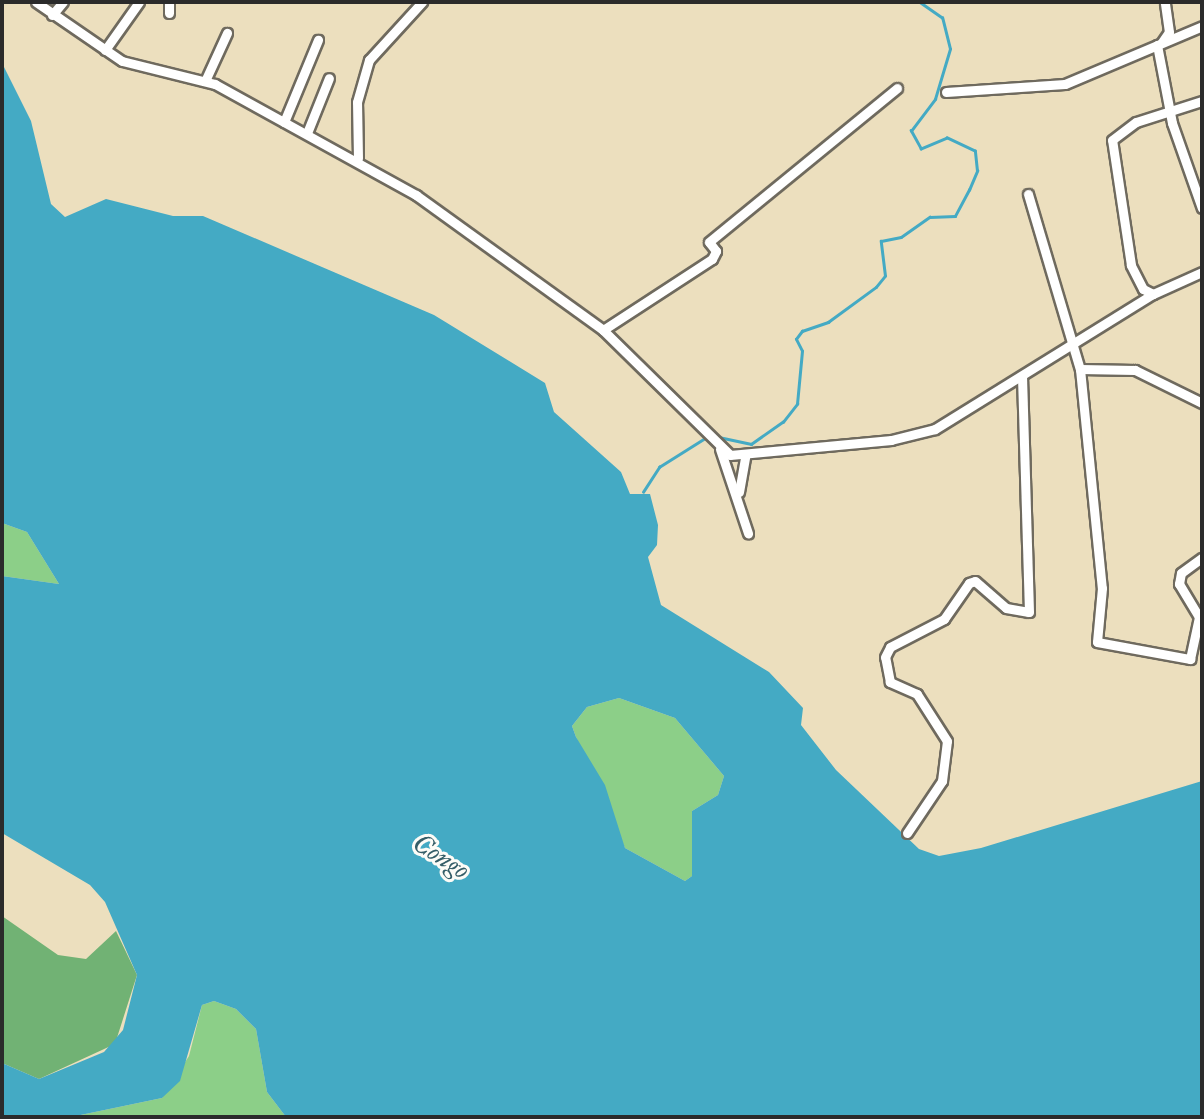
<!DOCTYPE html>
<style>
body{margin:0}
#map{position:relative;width:1204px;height:1119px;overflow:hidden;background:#ecdfbe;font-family:"IM FELL Great Primer",serif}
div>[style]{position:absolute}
.green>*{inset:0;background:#8ccf88}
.forest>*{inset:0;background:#71b274}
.water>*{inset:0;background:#44aac4}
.stream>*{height:2.5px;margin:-1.25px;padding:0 1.25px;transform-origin:1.25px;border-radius:1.25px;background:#44aac4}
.roads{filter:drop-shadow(2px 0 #6f6a5e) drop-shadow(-2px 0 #6f6a5e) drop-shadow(0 2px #6f6a5e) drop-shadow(0 -2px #6f6a5e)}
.minor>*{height:9px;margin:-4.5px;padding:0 4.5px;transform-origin:4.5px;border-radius:4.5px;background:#fff}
span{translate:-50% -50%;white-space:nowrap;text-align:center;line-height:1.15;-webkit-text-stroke:6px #fdfcf7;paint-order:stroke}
.water-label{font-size:26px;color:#355e68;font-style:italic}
.frame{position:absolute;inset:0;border:4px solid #2b2b2b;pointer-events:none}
</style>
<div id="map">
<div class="green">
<i style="clip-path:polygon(2px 523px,27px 532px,59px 584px,2px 576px)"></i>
<i style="clip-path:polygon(619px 698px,675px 718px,724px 776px,718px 795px,692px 811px,692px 876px,685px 881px,625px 848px,576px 737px,572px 726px,587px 707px)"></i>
<i style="clip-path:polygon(214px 1001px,236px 1009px,256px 1029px,267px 1092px,286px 1117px,71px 1117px,162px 1098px,189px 1056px,202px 1005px)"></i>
</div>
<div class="forest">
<i style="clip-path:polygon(2px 916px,58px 955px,86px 959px,116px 931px,137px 975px,115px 1044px,39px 1079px,2px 1063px)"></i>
</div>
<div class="water">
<i style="clip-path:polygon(evenodd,2px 63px,31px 121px,51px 204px,65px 217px,106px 199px,173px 216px,203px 216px,434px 315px,545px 383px,554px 412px,621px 472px,630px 494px,650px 494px,658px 525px,657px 545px,648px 557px,661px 605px,769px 672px,803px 708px,801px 725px,836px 770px,919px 849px,939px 856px,981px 848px,1202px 781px,1202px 1117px,286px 1117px,267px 1092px,256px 1029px,236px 1009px,214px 1001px,202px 1005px,180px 1081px,162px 1098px,71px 1117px,2px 1117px,2px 1063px,39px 1079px,104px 1052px,123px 1030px,137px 975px,105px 902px,90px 885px,2px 833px,2px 576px,59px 584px,27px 532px,2px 523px,2px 63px,619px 698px,675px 718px,724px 776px,718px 795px,692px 811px,692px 876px,685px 881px,625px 848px,605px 785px,576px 737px,572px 726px,587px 707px,619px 698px)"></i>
</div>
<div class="stream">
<i style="left:714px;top:436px;width:38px;rotate:12deg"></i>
<i style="left:751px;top:444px;width:39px;rotate:-35deg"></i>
<i style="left:783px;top:422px;width:23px;rotate:-52deg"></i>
<i style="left:797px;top:404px;width:53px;rotate:-84.6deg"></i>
<i style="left:802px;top:351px;width:13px;rotate:-117deg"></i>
<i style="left:796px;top:339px;width:10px;rotate:-53deg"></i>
<i style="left:802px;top:331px;width:28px;rotate:-19deg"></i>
<i style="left:828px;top:322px;width:59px;rotate:-36.1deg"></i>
<i style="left:876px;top:287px;width:14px;rotate:-51deg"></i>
<i style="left:885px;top:276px;width:35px;rotate:-97deg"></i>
<i style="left:881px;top:241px;width:20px;rotate:-11deg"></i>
<i style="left:901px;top:237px;width:35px;rotate:-35deg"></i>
<i style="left:930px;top:217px;width:25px;rotate:-2deg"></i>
<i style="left:955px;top:216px;width:30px;rotate:-62deg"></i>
<i style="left:969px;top:190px;width:21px;rotate:-67deg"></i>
<i style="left:977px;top:171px;width:20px;rotate:-96deg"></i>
<i style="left:975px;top:151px;width:31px;rotate:-155deg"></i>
<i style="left:947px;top:138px;width:28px;rotate:157deg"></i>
<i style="left:921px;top:149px;width:21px;rotate:-119deg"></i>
<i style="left:911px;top:131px;width:40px;rotate:-53deg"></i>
<i style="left:935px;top:99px;width:52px;rotate:-73.3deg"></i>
<i style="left:950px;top:49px;width:32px;rotate:-104deg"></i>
<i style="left:942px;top:18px;width:28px;rotate:-145deg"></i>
<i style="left:643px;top:492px;width:30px;rotate:-57deg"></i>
<i style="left:659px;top:467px;width:54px;rotate:-32.2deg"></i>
</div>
<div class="roads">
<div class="minor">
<i style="left:36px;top:2px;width:104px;rotate:34.5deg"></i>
<i style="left:122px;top:61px;width:96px;rotate:13.9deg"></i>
<i style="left:215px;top:84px;width:230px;rotate:28.9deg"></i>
<i style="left:416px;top:195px;width:231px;rotate:35.8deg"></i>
<i style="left:603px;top:330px;width:178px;rotate:44.5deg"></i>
<i style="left:730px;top:455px;width:162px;rotate:-5.3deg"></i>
<i style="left:891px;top:440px;width:45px;rotate:-14deg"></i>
<i style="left:935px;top:429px;width:256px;rotate:-31.8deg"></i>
<i style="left:1153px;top:294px;width:54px;rotate:-24.2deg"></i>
<i style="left:169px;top:13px;width:11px;rotate:-90deg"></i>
<i style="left:52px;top:15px;width:17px;rotate:-50deg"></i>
<i style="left:1162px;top:42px;width:12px;rotate:-55deg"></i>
<i style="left:1169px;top:32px;width:30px;rotate:-98deg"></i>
<i style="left:1157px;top:45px;width:79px;rotate:79.1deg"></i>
<i style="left:1172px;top:123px;width:90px;rotate:70.6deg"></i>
<i style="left:105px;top:50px;width:59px;rotate:-54.7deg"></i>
<i style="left:205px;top:81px;width:53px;rotate:-65.4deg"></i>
<i style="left:946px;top:92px;width:119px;rotate:-3.8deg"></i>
<i style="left:1065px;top:84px;width:149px;rotate:-22.9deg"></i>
<i style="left:284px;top:122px;width:89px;rotate:-67.5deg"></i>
<i style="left:307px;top:133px;width:59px;rotate:-68.2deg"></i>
<i style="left:358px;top:158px;width:56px;rotate:-91deg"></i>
<i style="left:357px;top:102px;width:44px;rotate:-74.1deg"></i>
<i style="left:369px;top:60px;width:79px;rotate:-47.6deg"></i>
<i style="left:1028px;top:194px;width:183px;rotate:73.5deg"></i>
<i style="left:1080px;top:369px;width:220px;rotate:84.3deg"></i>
<i style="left:1102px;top:588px;width:54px;rotate:95.3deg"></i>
<i style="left:1097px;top:642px;width:95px;rotate:10.4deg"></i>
<i style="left:1190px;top:659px;width:43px;rotate:-77.9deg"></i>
<i style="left:1199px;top:617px;width:39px;rotate:-121deg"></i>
<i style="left:1179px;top:584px;width:11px;rotate:-80deg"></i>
<i style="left:1181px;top:573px;width:26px;rotate:-36deg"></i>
<i style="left:1153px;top:294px;width:11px;rotate:-153deg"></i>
<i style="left:1143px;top:289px;width:27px;rotate:-117deg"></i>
<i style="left:1131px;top:265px;width:126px;rotate:-98.6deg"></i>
<i style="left:1112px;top:140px;width:30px;rotate:-37deg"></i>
<i style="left:1136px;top:122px;width:69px;rotate:-17.7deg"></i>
<i style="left:603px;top:330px;width:130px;rotate:-33.1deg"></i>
<i style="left:712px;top:259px;width:9px;rotate:-63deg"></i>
<i style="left:716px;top:251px;width:11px;rotate:-128deg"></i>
<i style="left:709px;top:242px;width:243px;rotate:-39.3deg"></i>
<i style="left:1080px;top:369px;width:55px;rotate:1deg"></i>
<i style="left:1135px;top:370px;width:75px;rotate:26.2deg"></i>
<i style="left:720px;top:449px;width:89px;rotate:71.6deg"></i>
<i style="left:739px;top:492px;width:36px;rotate:-80deg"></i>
<i style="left:907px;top:833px;width:63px;rotate:-56.1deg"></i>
<i style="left:942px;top:781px;width:40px;rotate:-82.9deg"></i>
<i style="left:947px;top:741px;width:56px;rotate:-122.6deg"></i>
<i style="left:917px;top:694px;width:30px;rotate:-156deg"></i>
<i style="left:890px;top:682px;width:25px;rotate:-101deg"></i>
<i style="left:885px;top:657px;width:11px;rotate:-63deg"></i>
<i style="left:890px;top:647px;width:61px;rotate:-27.4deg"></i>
<i style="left:944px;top:619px;width:44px;rotate:-55.2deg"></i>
<i style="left:969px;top:583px;width:6px;rotate:-18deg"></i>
<i style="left:975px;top:581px;width:41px;rotate:41.1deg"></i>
<i style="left:1006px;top:608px;width:23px;rotate:10deg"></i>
<i style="left:1029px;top:612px;width:234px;rotate:-91.7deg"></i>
</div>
</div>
<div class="water-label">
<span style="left:441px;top:857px;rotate:33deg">Congo</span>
</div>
<div class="frame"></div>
</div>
